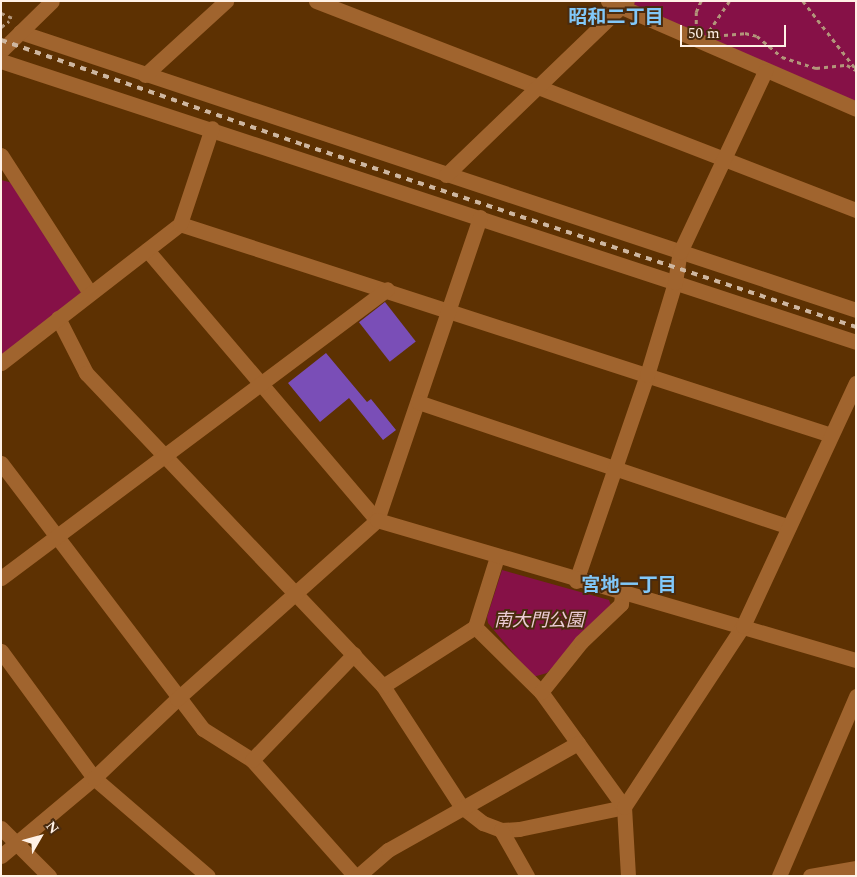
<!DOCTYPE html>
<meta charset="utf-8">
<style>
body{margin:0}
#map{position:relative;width:857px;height:877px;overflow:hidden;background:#5d3102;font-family:Spectral,"Noto Sans JP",serif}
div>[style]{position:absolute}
.green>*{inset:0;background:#861147}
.building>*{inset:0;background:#7a4eb7;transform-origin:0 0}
.path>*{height:2.5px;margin-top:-1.25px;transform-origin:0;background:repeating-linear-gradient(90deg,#b2967a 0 4px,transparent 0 8px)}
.minor>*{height:15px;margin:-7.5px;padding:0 7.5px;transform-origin:7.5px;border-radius:7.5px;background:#a0642e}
.rail>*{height:4px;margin-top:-2px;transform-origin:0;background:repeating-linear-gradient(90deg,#ceb7a1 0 6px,transparent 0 12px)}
span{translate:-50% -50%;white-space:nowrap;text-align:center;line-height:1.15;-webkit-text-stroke:4px #4a2b0e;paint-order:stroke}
.park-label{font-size:18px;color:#ecccd5;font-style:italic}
.neighbourhood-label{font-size:19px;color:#81c8f9;font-weight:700}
.frame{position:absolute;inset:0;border:2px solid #fff1e6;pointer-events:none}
.north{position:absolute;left:15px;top:812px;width:50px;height:50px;-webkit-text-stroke:4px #4a2b0e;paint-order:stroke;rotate:52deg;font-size:14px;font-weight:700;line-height:20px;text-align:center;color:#fff1e6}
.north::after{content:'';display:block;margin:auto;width:18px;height:22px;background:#fff1e6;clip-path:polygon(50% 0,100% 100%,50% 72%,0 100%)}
.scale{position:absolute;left:680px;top:25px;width:106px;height:22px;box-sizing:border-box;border:2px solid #fff1e6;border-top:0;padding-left:6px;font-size:15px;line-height:18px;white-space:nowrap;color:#fff1e6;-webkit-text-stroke:4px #4a2b0e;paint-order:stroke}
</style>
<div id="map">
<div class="green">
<i style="clip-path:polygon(630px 1px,856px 1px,856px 107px,625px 7px)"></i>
<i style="clip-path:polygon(1px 180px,13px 183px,82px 294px,1px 357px)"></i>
<i style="clip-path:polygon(502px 570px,609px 600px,611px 606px,547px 673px,533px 677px,488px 623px,487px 617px)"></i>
</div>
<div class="building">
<i style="left:385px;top:302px;width:50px;height:33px;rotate:52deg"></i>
<i style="clip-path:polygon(326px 353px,367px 402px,371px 399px,396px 430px,383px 440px,349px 398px,320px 422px,288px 383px)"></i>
</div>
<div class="path">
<i style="left:803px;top:1px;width:86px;rotate:52.1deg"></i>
<i style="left:1px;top:13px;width:13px;rotate:23deg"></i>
<i style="left:696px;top:24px;width:12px;rotate:-90deg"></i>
<i style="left:696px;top:12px;width:12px;rotate:-66deg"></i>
<i style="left:1px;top:27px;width:10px;rotate:-37deg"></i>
<i style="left:709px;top:31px;width:36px;rotate:-56deg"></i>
<i style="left:724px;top:35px;width:21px;rotate:-5deg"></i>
<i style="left:745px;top:33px;width:12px;rotate:14deg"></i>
<i style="left:757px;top:36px;width:33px;rotate:40deg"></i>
<i style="left:782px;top:57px;width:36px;rotate:18deg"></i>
<i style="left:816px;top:68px;width:31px;rotate:-6deg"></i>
<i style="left:847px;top:65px;width:10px;rotate:29deg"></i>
</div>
<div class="minor">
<i style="left:316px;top:1px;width:579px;rotate:21.16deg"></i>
<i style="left:608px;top:1px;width:270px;rotate:23.5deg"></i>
<i style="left:20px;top:32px;width:881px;rotate:18.39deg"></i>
<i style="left:1px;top:51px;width:71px;rotate:-44.4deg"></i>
<i style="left:1px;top:61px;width:900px;rotate:18.19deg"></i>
<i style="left:145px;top:75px;width:110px;rotate:-42.4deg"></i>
<i style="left:1px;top:155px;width:164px;rotate:57.2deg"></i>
<i style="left:446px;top:175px;width:251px;rotate:-43.9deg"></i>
<i style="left:180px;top:224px;width:684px;rotate:17.96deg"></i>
<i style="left:147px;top:250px;width:355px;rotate:49.6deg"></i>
<i style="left:377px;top:520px;width:320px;rotate:-71.2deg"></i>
<i style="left:58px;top:318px;width:62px;rotate:63deg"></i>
<i style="left:86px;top:373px;width:431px;rotate:46.5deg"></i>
<i style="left:383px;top:686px;width:143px;rotate:57deg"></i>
<i style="left:461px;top:806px;width:28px;rotate:38deg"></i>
<i style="left:483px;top:823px;width:19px;rotate:21deg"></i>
<i style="left:501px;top:830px;width:18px;rotate:-3deg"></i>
<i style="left:519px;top:829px;width:107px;rotate:-11.8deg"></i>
<i style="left:624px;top:807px;width:142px;rotate:-125.8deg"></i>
<i style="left:541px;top:692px;width:93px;rotate:-135.4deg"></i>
<i style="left:1px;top:363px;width:227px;rotate:-37.8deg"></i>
<i style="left:180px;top:224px;width:101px;rotate:-71.6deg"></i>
<i style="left:418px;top:402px;width:391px;rotate:18.6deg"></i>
<i style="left:1px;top:463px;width:334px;rotate:52.8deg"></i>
<i style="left:203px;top:729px;width:58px;rotate:32.3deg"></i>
<i style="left:252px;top:760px;width:155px;rotate:48.4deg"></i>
<i style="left:1px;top:578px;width:482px;rotate:-36.8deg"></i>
<i style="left:576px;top:581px;width:218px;rotate:-71deg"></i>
<i style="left:647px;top:375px;width:97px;rotate:-73.2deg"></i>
<i style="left:675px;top:282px;width:30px;rotate:-81deg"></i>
<i style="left:680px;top:252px;width:200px;rotate:-64.8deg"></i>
<i style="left:1px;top:651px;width:157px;rotate:53.8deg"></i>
<i style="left:94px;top:778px;width:150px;rotate:40.7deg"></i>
<i style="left:383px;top:686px;width:109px;rotate:-32.7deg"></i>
<i style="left:475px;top:627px;width:73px;rotate:-72.6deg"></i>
<i style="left:541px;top:692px;width:64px;rotate:-51.3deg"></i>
<i style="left:581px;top:642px;width:55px;rotate:-43.5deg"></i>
<i style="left:621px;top:604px;width:10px;rotate:-84deg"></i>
<i style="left:252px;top:760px;width:147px;rotate:-46.1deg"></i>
<i style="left:1px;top:828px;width:68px;rotate:45deg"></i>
<i style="left:501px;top:830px;width:53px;rotate:60.5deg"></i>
<i style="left:1px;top:856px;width:121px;rotate:-40deg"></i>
<i style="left:94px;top:778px;width:115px;rotate:-43.6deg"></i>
<i style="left:177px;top:699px;width:268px;rotate:-41.8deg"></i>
<i style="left:377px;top:520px;width:499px;rotate:16.3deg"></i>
<i style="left:358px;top:876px;width:40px;rotate:-41deg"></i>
<i style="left:388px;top:850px;width:218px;rotate:-29.4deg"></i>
<i style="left:628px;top:876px;width:69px;rotate:-93.3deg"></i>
<i style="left:624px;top:807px;width:217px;rotate:-56.7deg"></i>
<i style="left:743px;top:626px;width:268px;rotate:-65.1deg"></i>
<i style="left:779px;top:876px;width:196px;rotate:-66.8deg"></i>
<i style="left:810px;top:876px;width:47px;rotate:-9.9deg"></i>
</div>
<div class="rail">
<i style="left:1px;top:40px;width:321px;rotate:19.1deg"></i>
<i style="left:304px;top:145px;width:581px;rotate:18.25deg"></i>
</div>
<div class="park-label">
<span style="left:539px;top:621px">南大門公園</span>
</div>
<div class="neighbourhood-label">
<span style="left:616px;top:18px">昭和二丁目</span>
<span style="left:629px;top:586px">宮地一丁目</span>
</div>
<div class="frame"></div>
<div class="north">N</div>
<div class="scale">50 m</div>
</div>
